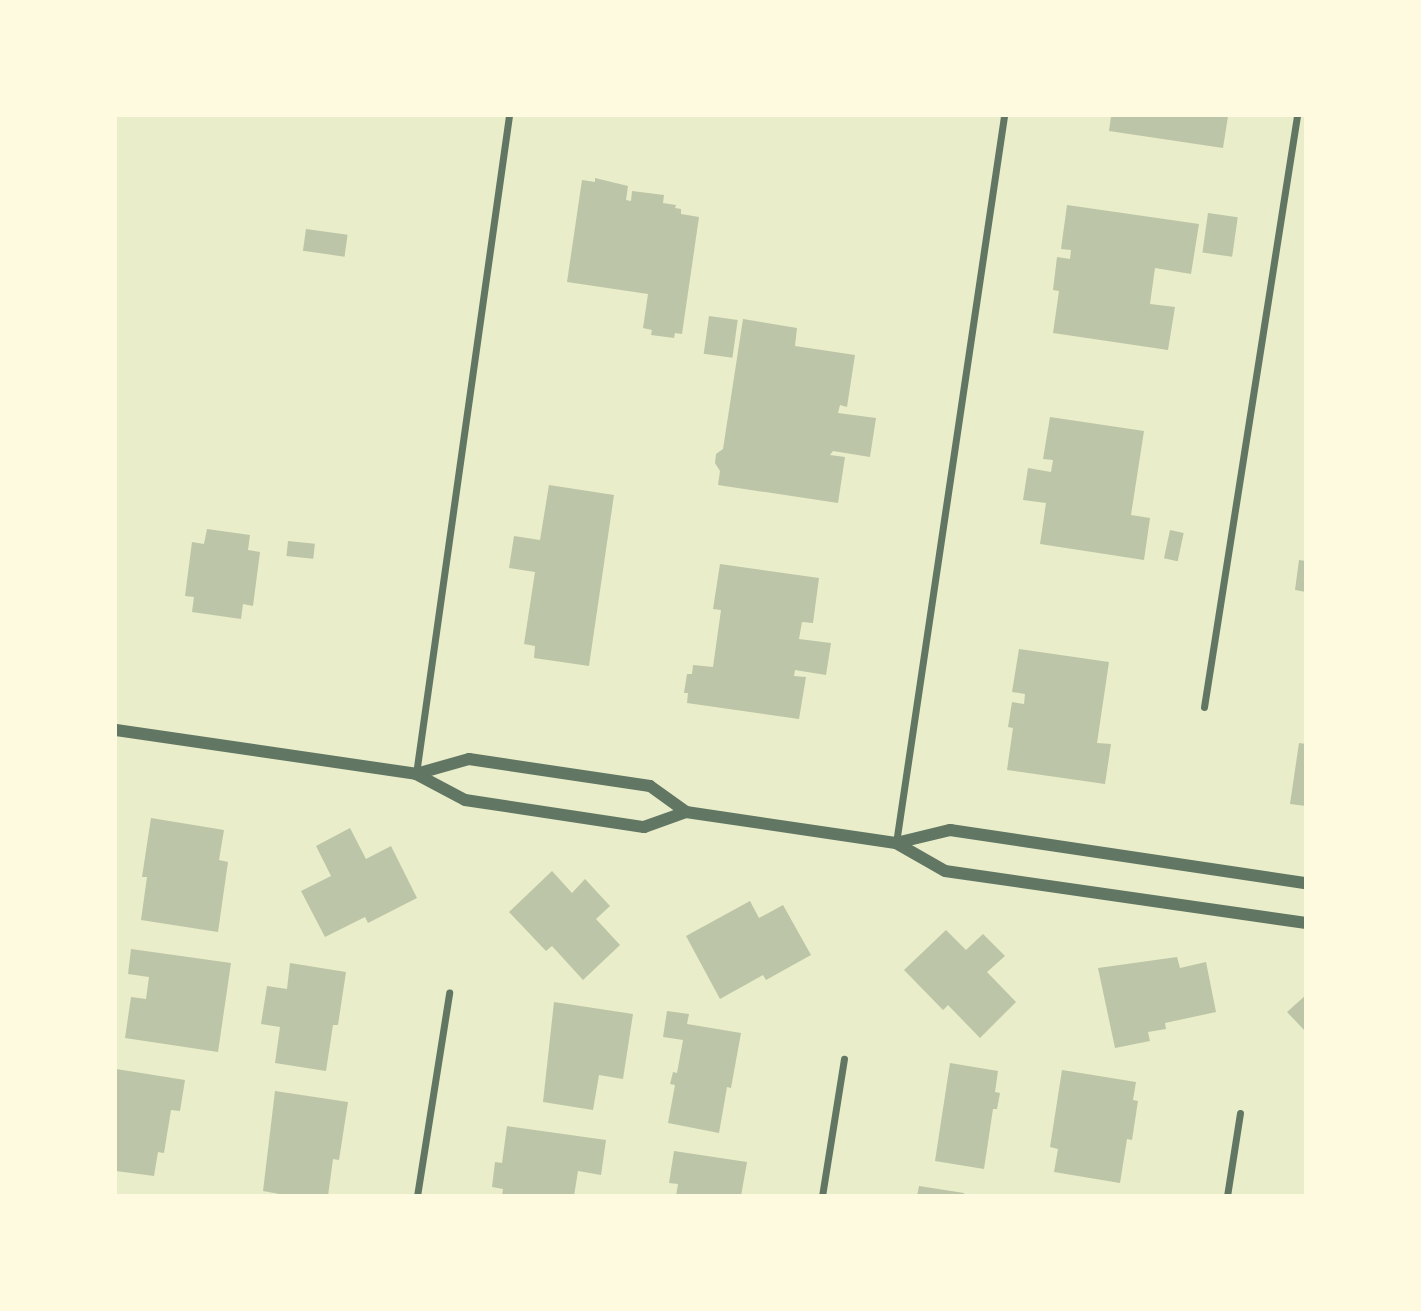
<!DOCTYPE html>
<style>
body{margin:0}
#map{position:relative;width:1421px;height:1311px;overflow:hidden;background:#e9edc9;font-family:"Varela Round",sans-serif}
div>[style]{position:absolute}
.building>*{inset:0;background:#bcc5a7;transform-origin:0 0}
.minor>*{height:7px;margin:-3.5px;padding:0 3.5px;transform-origin:3.5px;border-radius:3.5px;background:#617663}
.tertiary>*{height:12px;margin:-6px;padding:0 6px;transform-origin:6px;border-radius:6px;background:#617663}
span{translate:-50% -50%;white-space:nowrap;text-align:center;line-height:1.15;-webkit-text-stroke:5px #fefae0;paint-order:stroke}
.frame{position:absolute;inset:0;border:117px solid #fefae0;pointer-events:none}
</style>
<div id="map">
<div class="building">
<i style="clip-path:polygon(1111px 116px,1228px 116px,1223px 148px,1109px 131px)"></i>
<i style="clip-path:polygon(595px 178px,628px 186px,626px 200px,631px 201px,632px 191px,664px 195px,663px 203px,676px 205px,675px 208px,681px 209px,681px 214px,699px 217px,682px 334px,675px 333px,674px 338px,651px 335px,652px 330px,643px 328px,648px 294px,567px 282px,582px 180px,595px 182px)"></i>
<i style="clip-path:polygon(1067px 205px,1199px 224px,1191px 274px,1155px 268px,1150px 304px,1175px 307px,1168px 350px,1053px 333px,1059px 291px,1053px 290px,1057px 257px,1070px 259px,1071px 250px,1061px 249px)"></i>
<i style="left:1208px;top:213px;width:30px;height:40px;rotate:8deg"></i>
<i style="left:306px;top:229px;width:42px;height:22px;rotate:8deg"></i>
<i style="left:709px;top:316px;width:29px;height:38px;rotate:8deg"></i>
<i style="clip-path:polygon(743px 319px,797px 328px,795px 346px,855px 355px,847px 407px,840px 405px,838px 413px,876px 418px,870px 457px,833px 451px,830px 455px,845px 457px,838px 503px,718px 485px,720px 471px,715px 463px,716px 454px,723px 449px)"></i>
<i style="clip-path:polygon(1050px 417px,1144px 431px,1131px 515px,1150px 518px,1144px 560px,1040px 544px,1046px 503px,1023px 500px,1028px 468px,1051px 472px,1053px 460px,1043px 459px)"></i>
<i style="clip-path:polygon(549px 485px,614px 495px,589px 666px,534px 658px,535px 646px,524px 644px,535px 572px,509px 568px,514px 536px,540px 540px)"></i>
<i style="clip-path:polygon(207px 529px,250px 535px,248px 550px,260px 552px,253px 606px,243px 604px,241px 619px,192px 612px,194px 597px,185px 596px,192px 542px,204px 544px)"></i>
<i style="left:1170px;top:530px;width:14px;height:29px;rotate:12deg"></i>
<i style="left:288px;top:541px;width:27px;height:15px;rotate:6deg"></i>
<i style="clip-path:polygon(1299px 560px,1306px 561px,1306px 592px,1295px 590px)"></i>
<i style="clip-path:polygon(720px 564px,819px 578px,813px 623px,802px 622px,799px 639px,831px 643px,826px 675px,795px 670px,794px 676px,806px 677px,799px 719px,687px 703px,688px 693px,684px 693px,687px 674px,692px 674px,693px 665px,713px 667px,721px 610px,713px 609px)"></i>
<i style="clip-path:polygon(1019px 649px,1109px 662px,1097px 743px,1111px 744px,1105px 784px,1007px 770px,1013px 728px,1008px 727px,1012px 702px,1024px 704px,1025px 694px,1012px 692px)"></i>
<i style="clip-path:polygon(1299px 743px,1306px 744px,1306px 806px,1290px 804px)"></i>
<i style="clip-path:polygon(151px 818px,224px 830px,219px 860px,228px 862px,218px 932px,141px 920px,147px 877px,142px 877px)"></i>
<i style="clip-path:polygon(350px 828px,366px 859px,391px 846px,417px 898px,368px 923px,365px 917px,325px 937px,301px 891px,331px 876px,316px 846px)"></i>
<i style="clip-path:polygon(552px 871px,572px 893px,585px 879px,610px 906px,596px 919px,620px 945px,583px 980px,552px 946px,546px 951px,509px 912px)"></i>
<i style="clip-path:polygon(750px 901px,759px 918px,783px 905px,811px 955px,766px 980px,763px 975px,720px 999px,686px 936px)"></i>
<i style="clip-path:polygon(946px 930px,966px 950px,983px 934px,1005px 956px,987px 972px,1016px 1002px,980px 1038px,948px 1005px,943px 1010px,904px 970px)"></i>
<i style="clip-path:polygon(131px 949px,231px 963px,218px 1052px,125px 1038px,131px 997px,146px 999px,149px 977px,128px 974px)"></i>
<i style="clip-path:polygon(1177px 957px,1180px 968px,1206px 962px,1216px 1012px,1165px 1023px,1166px 1029px,1148px 1032px,1150px 1041px,1115px 1048px,1098px 968px)"></i>
<i style="clip-path:polygon(290px 963px,346px 972px,338px 1025px,333px 1025px,326px 1071px,275px 1063px,280px 1027px,261px 1024px,267px 986px,287px 989px)"></i>
<i style="clip-path:polygon(1306px 995px,1306px 1032px,1287px 1012px)"></i>
<i style="clip-path:polygon(554px 1002px,633px 1014px,623px 1079px,599px 1075px,593px 1110px,543px 1102px)"></i>
<i style="clip-path:polygon(667px 1011px,689px 1014px,687px 1024px,741px 1033px,731px 1088px,727px 1087px,719px 1133px,668px 1123px,675px 1085px,670px 1084px,673px 1072px,677px 1073px,683px 1040px,663px 1037px)"></i>
<i style="clip-path:polygon(950px 1063px,998px 1071px,995px 1092px,1000px 1093px,997px 1109px,993px 1109px,984px 1169px,935px 1161px)"></i>
<i style="clip-path:polygon(116px 1069px,185px 1080px,180px 1111px,171px 1110px,164px 1153px,158px 1152px,154px 1176px,116px 1171px)"></i>
<i style="clip-path:polygon(1062px 1070px,1136px 1082px,1133px 1100px,1138px 1101px,1132px 1140px,1127px 1139px,1120px 1183px,1054px 1172px,1058px 1149px,1050px 1147px)"></i>
<i style="clip-path:polygon(275px 1091px,348px 1102px,339px 1160px,333px 1159px,328px 1196px,290px 1196px,263px 1191px)"></i>
<i style="clip-path:polygon(507px 1126px,606px 1140px,601px 1175px,578px 1171px,574px 1196px,502px 1196px,503px 1189px,492px 1187px,495px 1162px,502px 1163px)"></i>
<i style="clip-path:polygon(674px 1151px,747px 1162px,741px 1196px,676px 1196px,678px 1184px,669px 1183px)"></i>
<i style="clip-path:polygon(919px 1186px,964px 1193px,964px 1196px,917px 1196px)"></i>
</div>
<div class="minor">
<i style="left:1204px;top:707px;width:598px;rotate:-81.06deg"></i>
<i style="left:416px;top:774px;width:665px;rotate:-81.96deg"></i>
<i style="left:896px;top:843px;width:735px;rotate:-81.55deg"></i>
<i style="left:417px;top:1196px;width:206px;rotate:-81deg"></i>
<i style="left:822px;top:1196px;width:139px;rotate:-80.9deg"></i>
<i style="left:1227px;top:1196px;width:84px;rotate:-81.1deg"></i>
</div>
<div class="tertiary">
<i style="left:116px;top:730px;width:303px;rotate:8.3deg"></i>
<i style="left:416px;top:774px;width:55px;rotate:28deg"></i>
<i style="left:465px;top:800px;width:181px;rotate:8.6deg"></i>
<i style="left:644px;top:827px;width:45px;rotate:-19.7deg"></i>
<i style="left:416px;top:774px;width:55px;rotate:-15.8deg"></i>
<i style="left:469px;top:759px;width:183px;rotate:8.5deg"></i>
<i style="left:650px;top:786px;width:44px;rotate:35.8deg"></i>
<i style="left:686px;top:812px;width:212px;rotate:8.4deg"></i>
<i style="left:896px;top:843px;width:56px;rotate:29.7deg"></i>
<i style="left:945px;top:871px;width:365px;rotate:8.2deg"></i>
<i style="left:896px;top:843px;width:56px;rotate:-13.5deg"></i>
<i style="left:950px;top:830px;width:360px;rotate:8.5deg"></i>
</div>
<div class="frame"></div>
</div>
